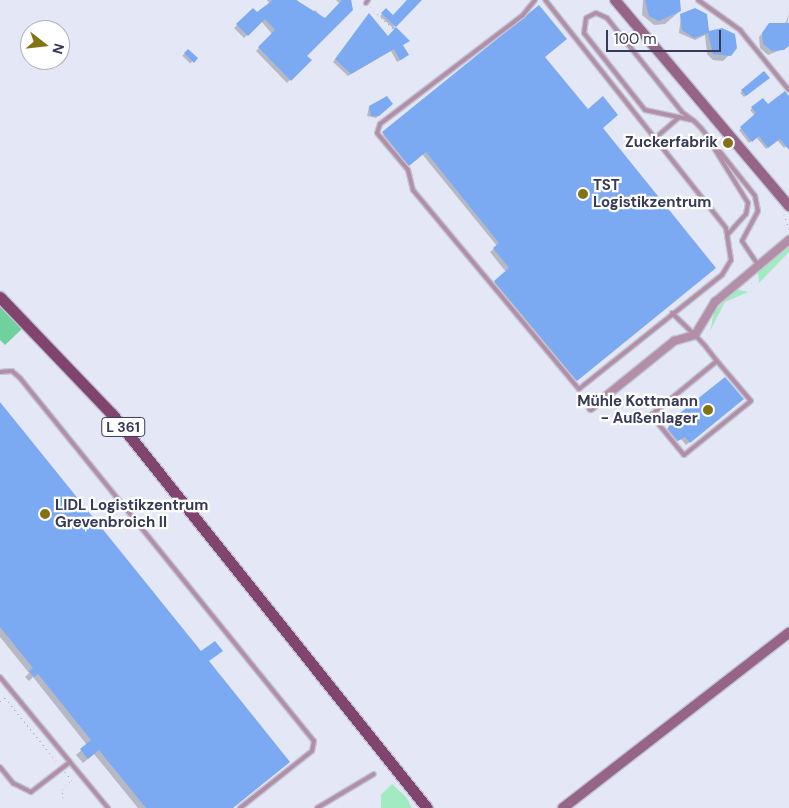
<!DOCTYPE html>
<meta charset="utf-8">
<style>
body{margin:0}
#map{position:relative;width:789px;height:808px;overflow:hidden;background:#e4e7f5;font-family:"DM Sans",sans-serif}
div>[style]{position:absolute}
.green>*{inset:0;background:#a2eac2}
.forest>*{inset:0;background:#70d19e}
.shadow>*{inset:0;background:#0003;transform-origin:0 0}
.building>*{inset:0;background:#7baaf3}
.path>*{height:1px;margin-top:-0.5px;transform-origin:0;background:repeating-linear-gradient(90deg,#a3a6b9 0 1px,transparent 0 5px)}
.roads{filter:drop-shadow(1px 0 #c1c4d5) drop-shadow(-1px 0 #c1c4d5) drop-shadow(0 1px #c1c4d5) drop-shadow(0 -1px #c1c4d5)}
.lane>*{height:4px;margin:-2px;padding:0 2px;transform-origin:2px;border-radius:2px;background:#b28fa6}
.street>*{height:8px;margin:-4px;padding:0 4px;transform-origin:4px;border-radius:4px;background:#b28fa6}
.secondary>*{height:10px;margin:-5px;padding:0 5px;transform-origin:5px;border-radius:5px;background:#966486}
.primary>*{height:11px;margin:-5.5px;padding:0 5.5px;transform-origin:5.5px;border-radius:5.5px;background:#81446f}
.dots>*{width:14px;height:14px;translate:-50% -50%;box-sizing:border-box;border:2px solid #fff;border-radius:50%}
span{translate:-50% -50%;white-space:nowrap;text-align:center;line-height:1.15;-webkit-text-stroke:4.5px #fff;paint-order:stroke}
.shield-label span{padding:1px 4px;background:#fff;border:1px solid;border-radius:4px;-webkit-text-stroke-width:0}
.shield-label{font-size:14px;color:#373a56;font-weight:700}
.poi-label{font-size:15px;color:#373a56;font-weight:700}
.right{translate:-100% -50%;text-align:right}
.left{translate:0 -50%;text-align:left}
.north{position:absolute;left:20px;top:20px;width:50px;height:50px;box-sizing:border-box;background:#fff;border:1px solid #afb0bb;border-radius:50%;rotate:106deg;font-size:14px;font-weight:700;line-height:20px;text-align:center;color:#373a56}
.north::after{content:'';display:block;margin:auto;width:18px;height:22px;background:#837315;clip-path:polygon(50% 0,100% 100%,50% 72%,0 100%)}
.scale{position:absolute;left:606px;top:30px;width:115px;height:22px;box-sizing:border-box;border:2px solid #373a56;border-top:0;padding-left:6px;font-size:15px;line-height:18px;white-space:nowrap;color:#373a56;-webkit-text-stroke:4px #fff;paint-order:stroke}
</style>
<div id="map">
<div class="green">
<i style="clip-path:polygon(789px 247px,789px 252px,759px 283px,758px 272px)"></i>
<i style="clip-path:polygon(736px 289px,748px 292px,725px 302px,710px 331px,714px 312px)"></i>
<i style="clip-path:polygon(392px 784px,406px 797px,412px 808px,381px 808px,381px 795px)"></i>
</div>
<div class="forest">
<i style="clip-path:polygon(0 306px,23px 328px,5px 345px,0 340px)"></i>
</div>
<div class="shadow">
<i style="clip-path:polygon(267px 0,297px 0,310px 15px,315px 10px,325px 20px,340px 4px,336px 0,351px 0,352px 9px,305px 56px,310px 60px,287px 83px,256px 51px,272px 34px,261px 21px,244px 38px,234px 28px,253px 10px,257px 14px,270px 4px)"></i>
<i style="clip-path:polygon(407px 0,420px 0,394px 27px,409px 41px,402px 45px,405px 58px,397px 62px,391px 51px,348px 76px,333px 62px,366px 18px,388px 38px,395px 30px,380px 16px,386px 10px,393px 16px)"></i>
<i style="clip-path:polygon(643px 0,679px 0,680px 11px,665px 24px,654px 25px,642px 15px)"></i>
<i style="clip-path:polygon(789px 14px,783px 49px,768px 55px,760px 48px,759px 37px,766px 29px,785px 24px)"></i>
<i style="clip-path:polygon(681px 15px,708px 32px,736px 48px,723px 61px,713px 60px,707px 54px,705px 35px,695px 40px,679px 33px)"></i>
<i style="left:188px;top:50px;width:11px;height:8px;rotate:45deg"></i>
<i style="clip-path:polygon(544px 57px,711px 271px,573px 383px,491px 285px,506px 272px,490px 252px,497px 246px,422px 154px,406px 168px,380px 136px)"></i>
<i style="clip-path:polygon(764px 73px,766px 80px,744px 97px,740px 93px)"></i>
<i style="clip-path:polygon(789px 98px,789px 144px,784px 148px,777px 140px,766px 149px,756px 137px,749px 143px,739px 130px,755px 116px,750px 110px,763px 100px,768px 106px)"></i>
<i style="clip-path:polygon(392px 104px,376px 118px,367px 116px,369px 107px)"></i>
<i style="clip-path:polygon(739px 402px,686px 445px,681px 439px,674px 443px,665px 433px,672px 421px)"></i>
<i style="clip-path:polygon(0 404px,232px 808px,138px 808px,94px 754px,83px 763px,76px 755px,87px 745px,33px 677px,29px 681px,25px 677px,29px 673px,0 637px)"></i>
</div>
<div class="building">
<i style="clip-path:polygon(273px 0,296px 0,325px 18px,342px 0,351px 0,353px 10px,307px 56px,312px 60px,291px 81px,258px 47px,275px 30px,265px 19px,248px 36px,236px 24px,253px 8px,257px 12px)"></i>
<i style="clip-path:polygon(407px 0,422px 0,396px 27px,381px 13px,386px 8px,393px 15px)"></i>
<i style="clip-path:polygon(645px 0,680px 0,681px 11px,659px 21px,649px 16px)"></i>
<i style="clip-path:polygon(539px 5px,567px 39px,545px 57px,588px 109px,603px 96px,618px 115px,603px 128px,716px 268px,577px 381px,494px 281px,509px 268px,493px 248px,499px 243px,426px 152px,409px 166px,382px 132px)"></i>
<i style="clip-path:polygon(695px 8px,707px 14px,709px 31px,722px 28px,735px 34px,737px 48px,731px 56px,713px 54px,708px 33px,694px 38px,682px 30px,680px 14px)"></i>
<i style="clip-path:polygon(369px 13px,388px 36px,396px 27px,410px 41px,403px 45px,409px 55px,400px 60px,394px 49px,351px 74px,335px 59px)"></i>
<i style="clip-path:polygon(769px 23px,789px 23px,789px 46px,784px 50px,772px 51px,763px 44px,762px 33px)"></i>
<i style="clip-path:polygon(188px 49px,198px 58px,194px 63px,184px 53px)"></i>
<i style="clip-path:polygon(764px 71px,770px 78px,746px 96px,741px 90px)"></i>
<i style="clip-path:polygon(785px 91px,789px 96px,789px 150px,780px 139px,768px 148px,759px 136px,752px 142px,740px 127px,756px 113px,751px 107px,763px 98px,768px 104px)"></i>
<i style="clip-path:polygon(387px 96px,393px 104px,379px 116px,371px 116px,369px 106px)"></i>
<i style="clip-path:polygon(725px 377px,744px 399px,690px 443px,685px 437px,678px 441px,668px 429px,671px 420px)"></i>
<i style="clip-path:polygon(0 402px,201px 651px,215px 641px,223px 651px,209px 661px,290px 762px,233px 808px,146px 808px,99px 750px,88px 759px,80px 749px,91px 740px,38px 674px,34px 677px,29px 671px,33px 668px,0 627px)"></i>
</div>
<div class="path">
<i style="left:370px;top:7px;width:34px;rotate:43deg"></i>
<i style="left:784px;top:214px;width:16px;rotate:72deg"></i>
<i style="left:751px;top:283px;width:5px;rotate:53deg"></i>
<i style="left:5px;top:698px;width:84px;rotate:50.8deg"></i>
<i style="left:0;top:701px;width:10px;rotate:-37deg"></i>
<i style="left:63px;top:798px;width:9px;rotate:-96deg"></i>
<i style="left:62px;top:789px;width:13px;rotate:-42deg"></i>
<i style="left:72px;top:780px;width:11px;rotate:-131deg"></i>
</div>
<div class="roads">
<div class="lane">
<i style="left:535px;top:0;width:19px;rotate:129deg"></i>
<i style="left:523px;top:15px;width:180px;rotate:142.7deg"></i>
<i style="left:380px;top:124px;width:9px;rotate:108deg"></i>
<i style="left:377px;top:133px;width:48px;rotate:50deg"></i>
<i style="left:408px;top:170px;width:21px;rotate:76deg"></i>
<i style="left:413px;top:190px;width:259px;rotate:50.2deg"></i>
<i style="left:579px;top:389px;width:183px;rotate:-38.6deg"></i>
<i style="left:722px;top:275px;width:17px;rotate:-59deg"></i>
<i style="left:731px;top:260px;width:32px;rotate:-99deg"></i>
<i style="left:726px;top:228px;width:291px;rotate:-128.4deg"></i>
<i style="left:698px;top:0;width:52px;rotate:35.5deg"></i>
<i style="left:740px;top:30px;width:77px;rotate:50.8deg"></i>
<i style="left:366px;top:3px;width:4px;rotate:-56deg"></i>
<i style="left:692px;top:120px;width:48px;rotate:-168deg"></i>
<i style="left:645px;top:110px;width:98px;rotate:-128.4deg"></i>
<i style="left:584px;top:33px;width:15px;rotate:-82deg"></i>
<i style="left:586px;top:18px;width:11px;rotate:-27deg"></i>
<i style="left:596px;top:13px;width:12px;rotate:24deg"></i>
<i style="left:607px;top:18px;width:120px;rotate:51.4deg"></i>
<i style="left:682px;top:112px;width:15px;rotate:37deg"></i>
<i style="left:694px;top:121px;width:10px;rotate:45deg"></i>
<i style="left:701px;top:128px;width:87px;rotate:51.5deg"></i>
<i style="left:755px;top:196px;width:15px;rotate:79deg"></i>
<i style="left:758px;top:211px;width:34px;rotate:118deg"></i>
<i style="left:742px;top:241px;width:29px;rotate:56deg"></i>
<i style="left:653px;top:140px;width:35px;rotate:-41deg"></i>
<i style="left:714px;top:148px;width:65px;rotate:58.3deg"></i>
<i style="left:748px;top:203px;width:11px;rotate:100deg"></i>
<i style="left:746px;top:214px;width:27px;rotate:132deg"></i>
<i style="left:672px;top:313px;width:32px;rotate:44deg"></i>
<i style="left:695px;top:335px;width:16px;rotate:47deg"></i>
<i style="left:706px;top:347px;width:18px;rotate:52deg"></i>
<i style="left:717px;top:361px;width:52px;rotate:49.6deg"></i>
<i style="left:751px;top:401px;width:86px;rotate:141.1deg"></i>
<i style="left:684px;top:455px;width:52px;rotate:-129.5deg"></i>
<i style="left:651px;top:415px;width:85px;rotate:-39.3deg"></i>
<i style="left:0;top:372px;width:12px;rotate:-5deg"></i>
<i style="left:12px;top:371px;width:11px;rotate:41deg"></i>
<i style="left:20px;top:378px;width:467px;rotate:51deg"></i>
<i style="left:314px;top:741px;width:10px;rotate:101deg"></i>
<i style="left:312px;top:751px;width:92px;rotate:141.6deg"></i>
<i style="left:0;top:677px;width:110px;rotate:50.5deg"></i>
<i style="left:0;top:767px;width:21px;rotate:51deg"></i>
<i style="left:13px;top:783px;width:20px;rotate:27deg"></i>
<i style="left:31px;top:792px;width:49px;rotate:-37.6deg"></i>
<i style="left:70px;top:762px;width:60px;rotate:50.4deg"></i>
<i style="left:317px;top:808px;width:66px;rotate:-30.8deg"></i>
</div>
<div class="street">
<i style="left:591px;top:408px;width:107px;rotate:-38.9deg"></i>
<i style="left:674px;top:341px;width:22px;rotate:-16deg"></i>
<i style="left:695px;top:335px;width:39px;rotate:-59deg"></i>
<i style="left:715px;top:302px;width:97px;rotate:-40deg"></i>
</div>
<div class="secondary">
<i style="left:615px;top:0;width:270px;rotate:49.8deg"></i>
<i style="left:563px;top:808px;width:286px;rotate:-37.8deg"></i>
</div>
<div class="primary">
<i style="left:0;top:297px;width:162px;rotate:46.3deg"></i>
<i style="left:112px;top:414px;width:504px;rotate:51.36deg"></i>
</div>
</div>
<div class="dots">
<i style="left:728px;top:143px;background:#837315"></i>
<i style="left:583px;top:194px;background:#837315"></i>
<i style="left:708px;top:410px;background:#837315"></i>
<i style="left:45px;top:514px;background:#837315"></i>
</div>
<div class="shield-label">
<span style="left:123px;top:427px">L 361</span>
</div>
<div class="poi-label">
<span class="right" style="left:718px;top:143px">Zuckerfabrik</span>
<span class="left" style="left:593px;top:194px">TST<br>Logistikzentrum</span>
<span class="right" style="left:698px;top:410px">Mühle Kottmann<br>- Außenlager</span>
<span class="left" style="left:55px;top:514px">LIDL Logistikzentrum<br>Grevenbroich II</span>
</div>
<div class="north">N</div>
<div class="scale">100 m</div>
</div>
